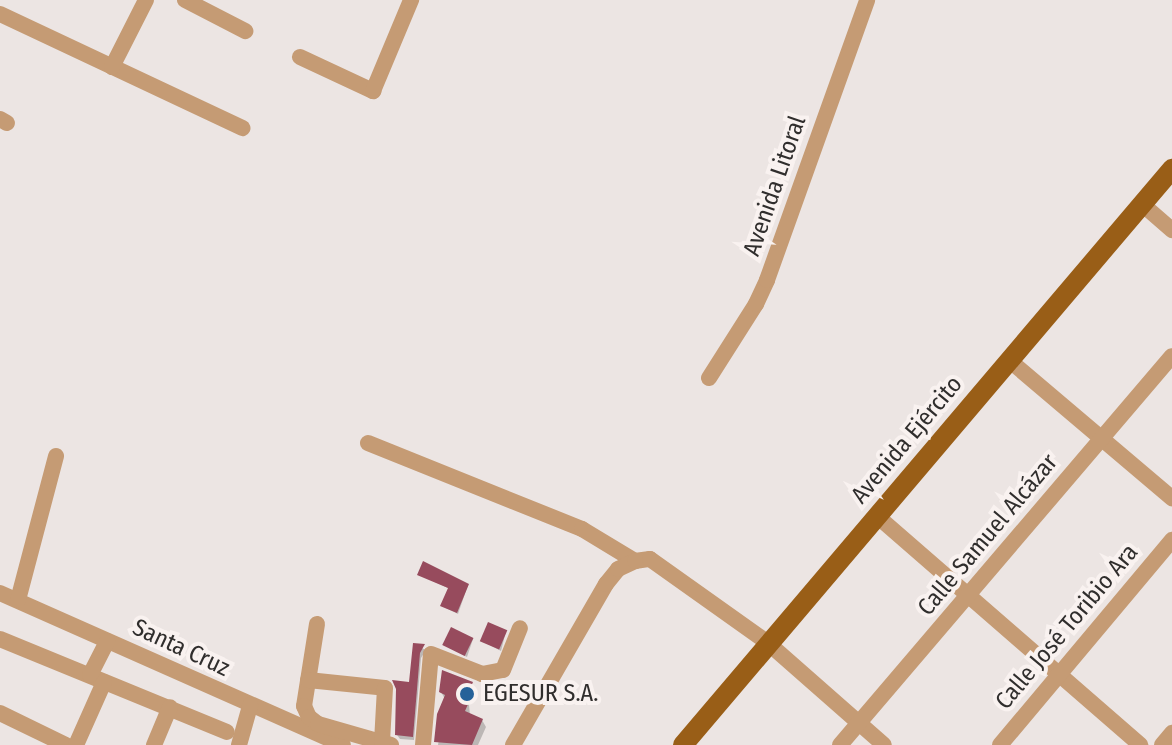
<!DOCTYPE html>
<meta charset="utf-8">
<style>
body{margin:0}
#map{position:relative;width:1172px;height:745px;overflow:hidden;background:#ece5e3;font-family:"Fira Sans Condensed",sans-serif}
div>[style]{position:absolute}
.shadow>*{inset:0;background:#0003}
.building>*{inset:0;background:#974b5d;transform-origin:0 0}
.minor>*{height:16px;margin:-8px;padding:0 8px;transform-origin:8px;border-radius:8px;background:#c59b74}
.major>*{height:20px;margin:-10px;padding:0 10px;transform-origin:10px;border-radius:10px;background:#995e17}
.dots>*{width:22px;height:22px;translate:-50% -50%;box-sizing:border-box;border:4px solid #f9f2f0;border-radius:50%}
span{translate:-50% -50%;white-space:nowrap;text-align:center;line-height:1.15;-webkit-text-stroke:8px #f9f2f0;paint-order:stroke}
.street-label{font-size:24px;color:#302e2d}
.poi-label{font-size:24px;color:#302e2d}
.left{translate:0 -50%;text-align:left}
</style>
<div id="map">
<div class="shadow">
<i style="clip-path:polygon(420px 575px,468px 585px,458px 614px,442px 606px,450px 589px)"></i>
<i style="clip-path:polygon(506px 631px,501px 651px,482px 641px)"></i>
<i style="clip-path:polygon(473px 639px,467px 657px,444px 645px)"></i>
<i style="clip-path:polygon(415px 645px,426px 650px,421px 658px,414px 740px,400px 739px,397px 735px,411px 684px)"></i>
<i style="clip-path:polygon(471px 684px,475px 690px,469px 705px,470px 715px,482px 720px,486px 727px,478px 745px,438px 745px,445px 699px,441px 692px)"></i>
</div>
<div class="building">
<i style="clip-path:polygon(423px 561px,469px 584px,457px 613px,440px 606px,448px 588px,417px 575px)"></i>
<i style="left:488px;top:622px;width:21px;height:21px;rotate:23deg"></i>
<i style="left:451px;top:627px;width:25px;height:20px;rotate:26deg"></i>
<i style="clip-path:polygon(413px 643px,425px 644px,420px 653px,413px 737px,395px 735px,396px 689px,392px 680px,409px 682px)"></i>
<i style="clip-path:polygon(442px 670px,473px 682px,465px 701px,469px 702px,465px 711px,483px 719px,472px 745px,434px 742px,437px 714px,445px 695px,439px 692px)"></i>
</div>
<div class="minor">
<i style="left:185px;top:0;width:68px;rotate:27.3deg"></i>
<i style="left:0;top:14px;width:268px;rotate:25.2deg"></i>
<i style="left:300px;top:57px;width:81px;rotate:25deg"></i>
<i style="left:373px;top:91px;width:99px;rotate:-67.3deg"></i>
<i style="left:112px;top:67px;width:75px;rotate:-63.1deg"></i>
<i style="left:0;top:119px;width:8px;rotate:30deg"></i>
<i style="left:1142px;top:204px;width:40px;rotate:41deg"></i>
<i style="left:1009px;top:360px;width:214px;rotate:40.3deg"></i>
<i style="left:709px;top:378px;width:88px;rotate:-57.6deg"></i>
<i style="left:756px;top:304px;width:26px;rotate:-65deg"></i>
<i style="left:767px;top:280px;width:297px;rotate:-70.3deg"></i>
<i style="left:368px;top:443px;width:231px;rotate:21.9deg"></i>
<i style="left:582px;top:529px;width:62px;rotate:31.1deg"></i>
<i style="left:877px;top:516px;width:349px;rotate:41deg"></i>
<i style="left:0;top:593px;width:375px;rotate:23.9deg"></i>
<i style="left:18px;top:600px;width:149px;rotate:-75.2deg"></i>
<i style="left:317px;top:624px;width:83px;rotate:99deg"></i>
<i style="left:304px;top:706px;width:12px;rotate:66deg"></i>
<i style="left:309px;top:717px;width:11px;rotate:38deg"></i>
<i style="left:318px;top:724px;width:76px;rotate:16deg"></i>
<i style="left:0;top:639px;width:245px;rotate:22.3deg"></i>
<i style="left:90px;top:675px;width:38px;rotate:-63deg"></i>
<i style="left:308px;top:680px;width:77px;rotate:5.9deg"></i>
<i style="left:385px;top:688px;width:54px;rotate:93.2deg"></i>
<i style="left:0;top:713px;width:73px;rotate:25.9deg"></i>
<i style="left:76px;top:745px;width:69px;rotate:-66deg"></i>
<i style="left:154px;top:745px;width:41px;rotate:-67.2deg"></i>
<i style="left:239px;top:745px;width:41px;rotate:-74.2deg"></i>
<i style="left:423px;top:745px;width:91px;rotate:-85deg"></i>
<i style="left:431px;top:654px;width:55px;rotate:21.4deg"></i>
<i style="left:482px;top:674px;width:21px;rotate:-11deg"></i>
<i style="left:503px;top:670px;width:45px;rotate:-68deg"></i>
<i style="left:513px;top:745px;width:186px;rotate:-60deg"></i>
<i style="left:606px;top:584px;width:19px;rotate:-51deg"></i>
<i style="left:618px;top:569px;width:19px;rotate:-25deg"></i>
<i style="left:635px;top:561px;width:15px;rotate:-8deg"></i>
<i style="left:650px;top:559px;width:145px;rotate:35.4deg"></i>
<i style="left:768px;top:643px;width:154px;rotate:41.3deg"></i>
<i style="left:840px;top:745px;width:511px;rotate:-49.52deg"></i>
<i style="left:1000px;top:745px;width:268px;rotate:-50deg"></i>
<i style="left:1162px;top:745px;width:16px;rotate:-50deg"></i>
</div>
<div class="major">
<i style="left:683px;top:745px;width:756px;rotate:-49.67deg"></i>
</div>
<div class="dots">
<i style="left:467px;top:694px;background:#266299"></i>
</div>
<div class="street-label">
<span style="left:775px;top:186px;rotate:-71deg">Avenida Litoral</span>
<span style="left:907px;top:440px;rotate:-50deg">Avenida Ejército</span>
<span style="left:988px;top:535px;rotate:-50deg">Calle Samuel Alcázar</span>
<span style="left:1067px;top:627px;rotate:-50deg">Calle José Toribio Ara</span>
<span style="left:181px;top:648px;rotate:25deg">Santa Cruz</span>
</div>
<div class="poi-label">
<span class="left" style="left:483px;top:694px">EGESUR S.A.</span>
</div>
</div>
